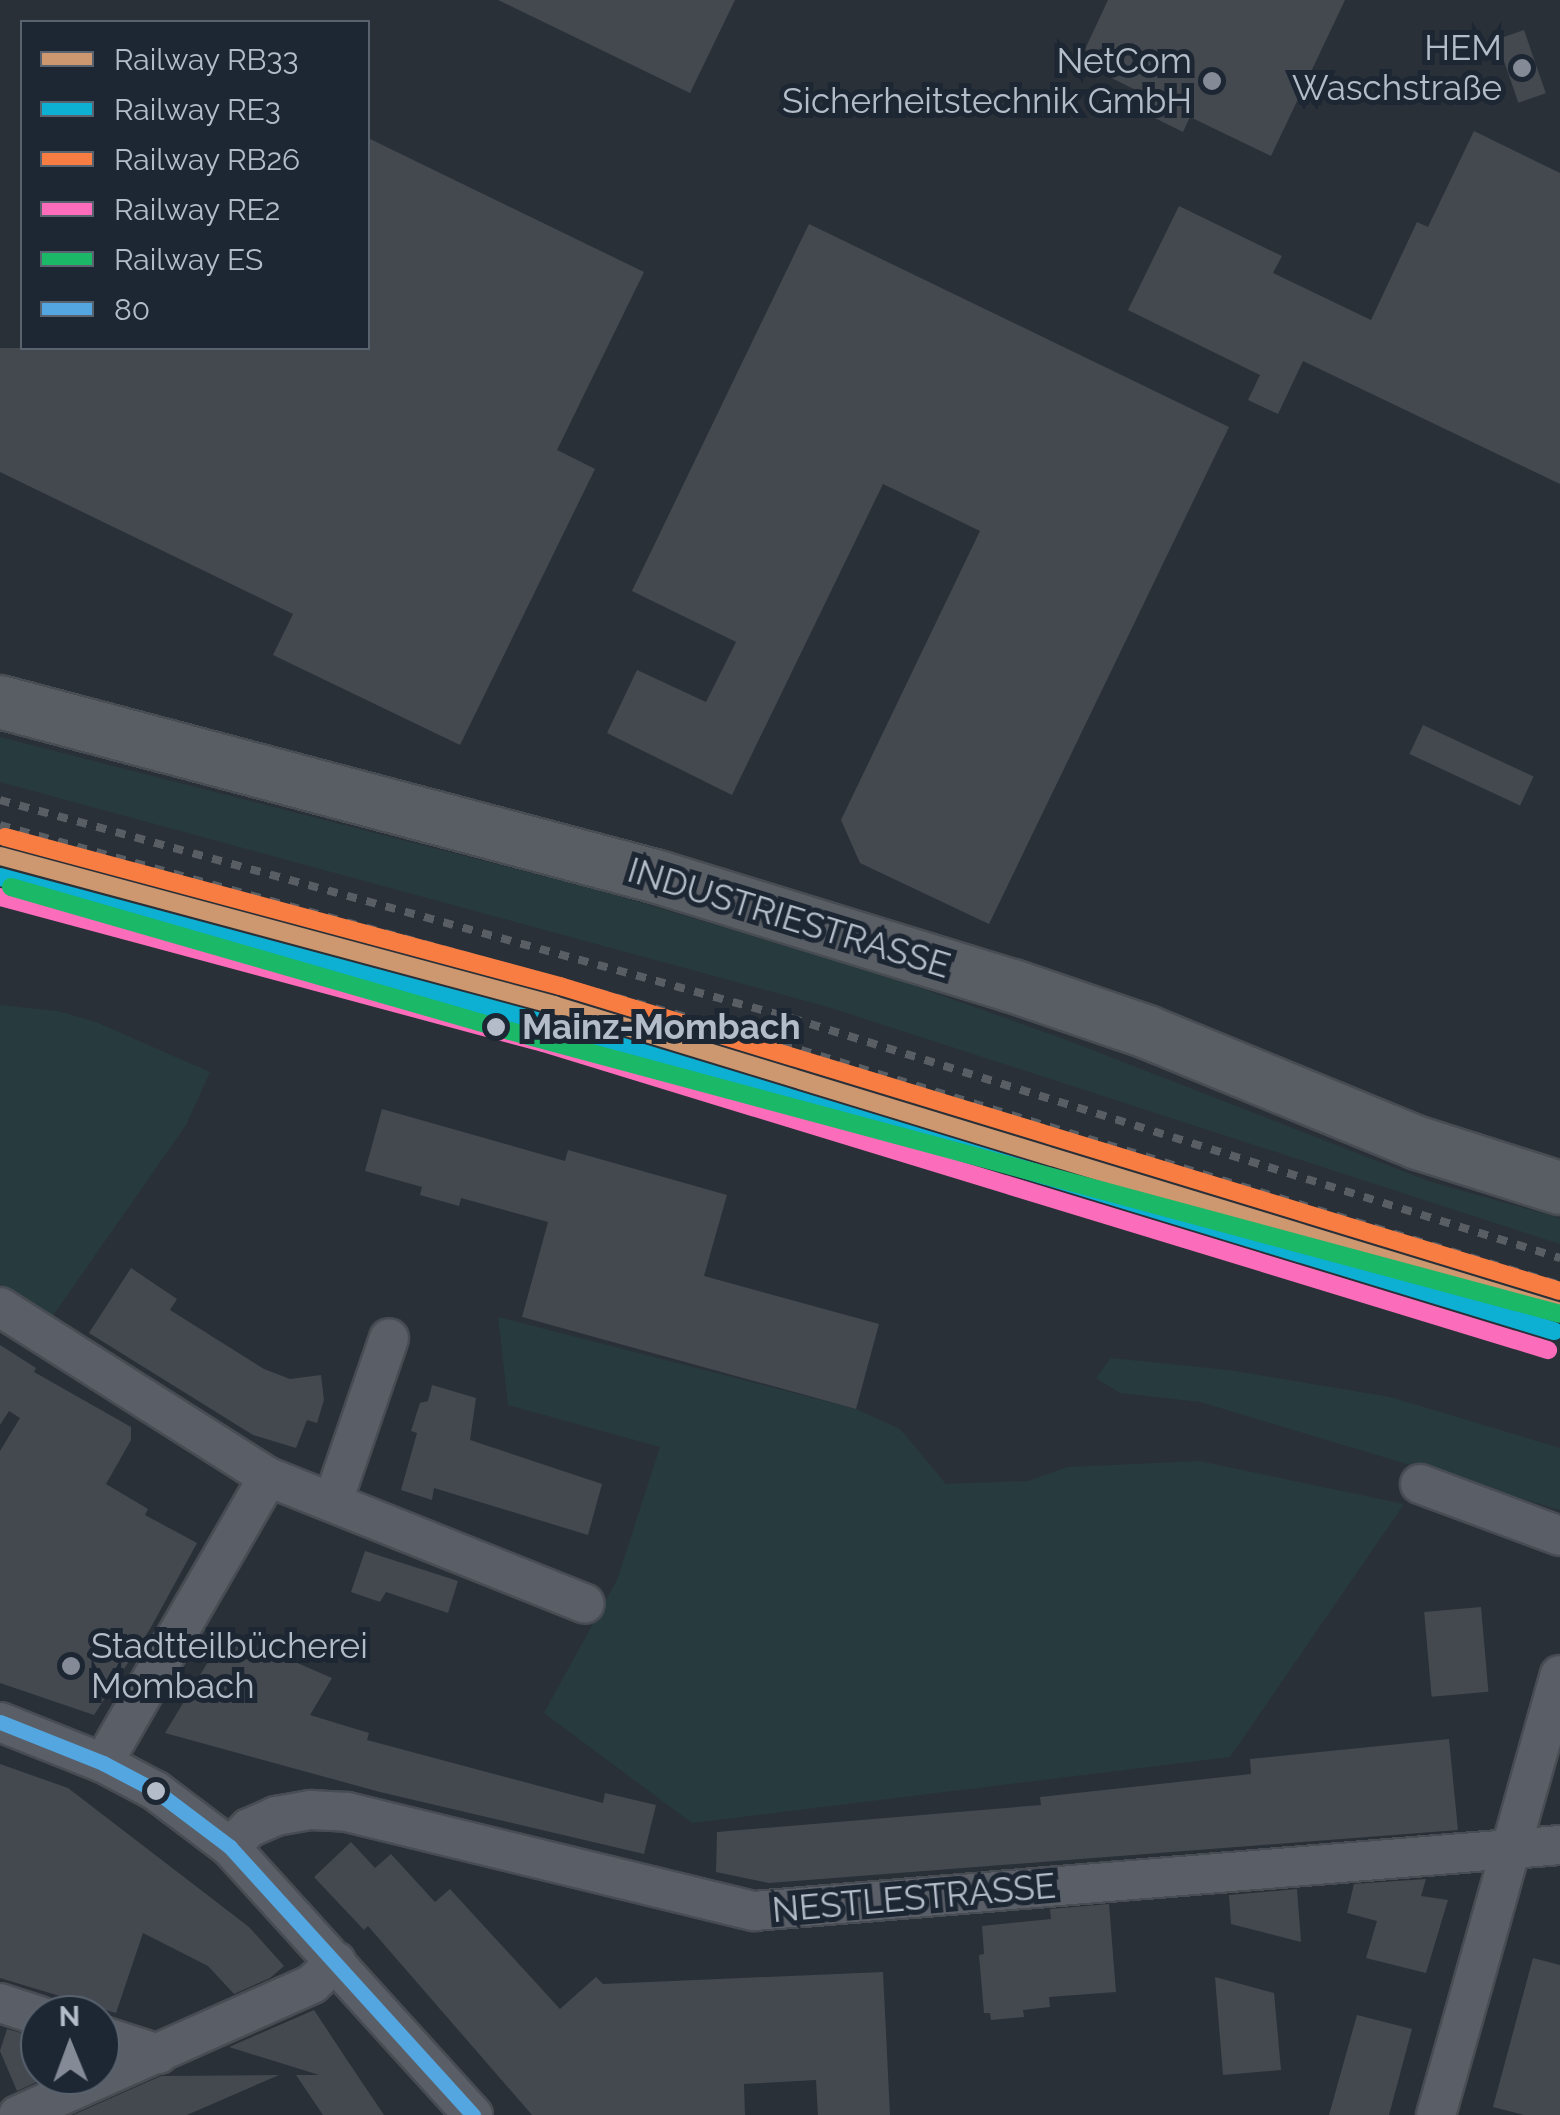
<!DOCTYPE html>
<meta charset="utf-8">
<style>
body{margin:0}
#map{position:relative;width:1560px;height:2115px;overflow:hidden;background:#2a3038;font-family:Raleway,sans-serif}
div>[style]{position:absolute}
.green>*{inset:0;background:#273a3e}
.building>*{inset:0;background:#444950;transform-origin:0 0}
.roads{filter:drop-shadow(2px 0 #484c53) drop-shadow(-2px 0 #484c53) drop-shadow(0 2px #484c53) drop-shadow(0 -2px #484c53)}
.street>*{height:38px;margin:-19px;padding:0 19px;transform-origin:19px;border-radius:19px;background:#5a5e66}
.secondary>*{height:52px;margin:-26px;padding:0 26px;transform-origin:26px;border-radius:26px;background:#595d64}
.rail>*{height:8px;margin-top:-4px;transform-origin:0;background:repeating-linear-gradient(90deg,#595d64 0 10px,transparent 0 20px)}
.bus-1>*{height:15px;margin:-7.5px;padding:0 7.5px;transform-origin:7.5px;border-radius:7.5px;background:#53a6e0}
.rail-1>*{height:18px;margin:-9px;padding:0 9px;transform-origin:9px;border-radius:9px;background:#cd976f}
.rail-2>*{height:18px;margin:-9px;padding:0 9px;transform-origin:9px;border-radius:9px;background:#0dafd3}
.rail-3>*{height:18px;margin:-9px;padding:0 9px;transform-origin:9px;border-radius:9px;background:#f77d43}
.rail-4>*{height:18px;margin:-9px;padding:0 9px;transform-origin:9px;border-radius:9px;background:#fb6dba}
.rail-5>*{height:18px;margin:-9px;padding:0 9px;transform-origin:9px;border-radius:9px;background:#1ab867}
.dots>*{width:28px;height:28px;translate:-50% -50%;box-sizing:border-box;border:5px solid #1d2633;border-radius:50%}
span{translate:-50% -50%;white-space:nowrap;text-align:center;line-height:1.15;-webkit-text-stroke:10px #1d2633;paint-order:stroke}
.poi-label{font-size:35px;color:#b4bcc9}
.right{translate:-100% -50%;text-align:right}
.left{translate:0 -50%;text-align:left}
.street-label{font-size:35px;color:#b4bcc9}
.stop-label{font-size:35px;color:#b4bcc9;font-weight:700}
.legend{position:absolute;left:20px;top:20px;width:350px;height:330px;box-sizing:border-box;background:#1d2633;border:2px solid #59626f;margin:0;padding:12px 18px;list-style:none;font-size:30px;color:#b4bcc9}
.legend li{display:flex;align-items:center;gap:20px;height:50px}
.legend b{width:50px;border:2px solid #59626f}
.north{position:absolute;left:20px;top:1995px;width:100px;height:100px;box-sizing:border-box;background:#1d2633;border:2px solid #59626f;border-radius:50%;rotate:359deg;font-size:28px;font-weight:700;line-height:40px;text-align:center;color:#b4bcc9}
.north::after{content:'';display:block;margin:auto;width:35px;height:45px;background:#848b96;clip-path:polygon(50% 0,100% 100%,50% 72%,0 100%)}
</style>
<div id="map">
<div class="green">
<i style="clip-path:polygon(0 737px,602px 891px,890px 977px,1064px 1039px,1431px 1182px,1560px 1218px,1560px 1244px,828px 1007px,0 782px)"></i>
<i style="clip-path:polygon(0 1005px,58px 1011px,96px 1022px,210px 1072px,186px 1125px,52px 1317px,0 1284px)"></i>
<i style="clip-path:polygon(498px 1317px,856px 1409px,900px 1429px,946px 1484px,1028px 1481px,1068px 1467px,1199px 1461px,1404px 1504px,1230px 1757px,692px 1823px,544px 1713px,617px 1580px,660px 1447px,508px 1405px)"></i>
<i style="clip-path:polygon(1111px 1358px,1228px 1370px,1390px 1397px,1560px 1448px,1560px 1510px,1200px 1402px,1120px 1393px,1096px 1378px)"></i>
</div>
<div class="building">
<i style="clip-path:polygon(498px 0,735px 0,690px 93px)"></i>
<i style="clip-path:polygon(1108px 0,1345px 0,1271px 156px,1190px 117px,1183px 132px,1147px 114px,1154px 99px,1079px 62px)"></i>
<i style="left:1524px;top:30px;width:67px;height:29px;rotate:71deg"></i>
<i style="clip-path:polygon(1474px 131px,1560px 173px,1560px 484px,1303px 361px,1278px 414px,1248px 400px,1260px 375px,1128px 310px,1179px 206px,1282px 256px,1273px 273px,1371px 320px,1417px 222px,1428px 227px)"></i>
<i style="clip-path:polygon(368px 138px,644px 272px,557px 450px,595px 469px,460px 745px,273px 655px,293px 614px,0 472px,0 348px,368px 348px)"></i>
<i style="clip-path:polygon(809px 224px,1229px 427px,989px 924px,860px 863px,841px 820px,980px 531px,883px 484px,732px 795px,607px 733px,637px 670px,706px 702px,736px 642px,632px 591px)"></i>
<i style="left:1423px;top:725px;width:122px;height:32px;rotate:25deg"></i>
<i style="clip-path:polygon(382px 1109px,565px 1161px,568px 1150px,727px 1195px,704px 1276px,879px 1324px,856px 1409px,522px 1317px,548px 1222px,461px 1198px,459px 1206px,420px 1195px,422px 1187px,365px 1171px)"></i>
<i style="clip-path:polygon(131px 1268px,177px 1299px,170px 1310px,264px 1369px,290px 1379px,321px 1375px,324px 1400px,317px 1423px,307px 1420px,296px 1448px,253px 1435px,89px 1333px)"></i>
<i style="clip-path:polygon(0 1345px,36px 1368px,34px 1372px,131px 1427px,131px 1440px,106px 1484px,148px 1509px,145px 1515px,197px 1543px,150px 1629px,94px 1715px,0 1683px,0 1451px,20px 1418px,9px 1411px,0 1425px)"></i>
<i style="clip-path:polygon(432px 1385px,476px 1398px,470px 1440px,602px 1484px,588px 1535px,434px 1488px,432px 1500px,401px 1490px,417px 1433px,411px 1431px,420px 1403px,428px 1401px)"></i>
<i style="clip-path:polygon(365px 1551px,458px 1581px,448px 1613px,386px 1592px,380px 1602px,351px 1592px)"></i>
<i style="left:1481px;top:1607px;width:85px;height:57px;rotate:85deg"></i>
<i style="clip-path:polygon(226px 1632px,332px 1678px,310px 1715px,369px 1733px,367px 1740px,603px 1803px,605px 1793px,656px 1805px,644px 1854px,380px 1792px,165px 1733px)"></i>
<i style="clip-path:polygon(1449px 1739px,1458px 1830px,769px 1883px,716px 1872px,717px 1832px,1041px 1805px,1040px 1797px,1251px 1774px,1250px 1759px)"></i>
<i style="clip-path:polygon(0 1764px,68px 1788px,249px 1927px,284px 1966px,270px 1978px,234px 1994px,208px 1966px,143px 1933px,116px 2013px,0 1978px)"></i>
<i style="clip-path:polygon(351px 1842px,375px 1868px,391px 1854px,435px 1902px,450px 1889px,560px 2009px,596px 1977px,603px 1984px,883px 1972px,890px 2115px,818px 2115px,816px 2080px,744px 2084px,745px 2115px,532px 2115px,368px 1926px,364px 1930px,314px 1877px)"></i>
<i style="clip-path:polygon(1426px 1879px,1421px 1896px,1448px 1900px,1426px 1973px,1366px 1958px,1377px 1921px,1347px 1913px,1354px 1884px)"></i>
<i style="clip-path:polygon(1297px 1889px,1301px 1942px,1231px 1924px,1229px 1895px)"></i>
<i style="clip-path:polygon(1109px 1904px,1116px 1992px,1049px 1997px,1050px 2007px,1023px 2010px,1024px 2017px,991px 2020px,990px 2013px,984px 2013px,979px 1955px,984px 1954px,982px 1926px,1051px 1919px,1050px 1909px)"></i>
<i style="clip-path:polygon(1533px 1958px,1560px 1965px,1560px 2115px,1524px 2115px,1493px 2107px)"></i>
<i style="clip-path:polygon(1215px 1977px,1274px 1993px,1281px 2070px,1223px 2075px)"></i>
<i style="clip-path:polygon(314px 2010px,349px 2063px,384px 2115px,323px 2115px,296px 2075px,319px 2075px,229px 2047px)"></i>
<i style="clip-path:polygon(1357px 2015px,1412px 2029px,1389px 2115px,1329px 2115px)"></i>
<i style="clip-path:polygon(7px 2029px,40px 2038px,40px 2075px,52px 2075px,17px 2091px,0 2051px)"></i>
<i style="clip-path:polygon(279px 2075px,187px 2115px,73px 2115px,161px 2076px)"></i>
</div>
<div class="roads">
<div class="street">
<i style="left:0;top:1307px;width:317px;rotate:32.4deg"></i>
<i style="left:268px;top:1477px;width:341px;rotate:21.8deg"></i>
<i style="left:1420px;top:1484px;width:149px;rotate:20.4deg"></i>
<i style="left:333px;top:1501px;width:172px;rotate:-71deg"></i>
<i style="left:0;top:1722px;width:111px;rotate:21.7deg"></i>
<i style="left:103px;top:1763px;width:60px;rotate:27.8deg"></i>
<i style="left:156px;top:1791px;width:93px;rotate:37.1deg"></i>
<i style="left:230px;top:1847px;width:362px;rotate:47.8deg"></i>
<i style="left:103px;top:1763px;width:330px;rotate:-60deg"></i>
<i style="left:230px;top:1847px;width:27px;rotate:-45deg"></i>
<i style="left:249px;top:1828px;width:30px;rotate:-24deg"></i>
<i style="left:276px;top:1816px;width:36px;rotate:-10deg"></i>
<i style="left:311px;top:1810px;width:36px;rotate:3deg"></i>
<i style="left:347px;top:1812px;width:419px;rotate:13.7deg"></i>
<i style="left:754px;top:1911px;width:809px;rotate:-4.68deg"></i>
<i style="left:0;top:2003px;width:42px;rotate:18deg"></i>
<i style="left:100px;top:2035px;width:62px;rotate:17.9deg"></i>
<i style="left:18px;top:2115px;width:322px;rotate:-24deg"></i>
<i style="left:312px;top:1984px;width:33px;rotate:-43deg"></i>
<i style="left:1436px;top:2115px;width:457px;rotate:-74.3deg"></i>
</div>
<div class="secondary">
<i style="left:0;top:702px;width:681px;rotate:14.89deg"></i>
<i style="left:658px;top:877px;width:371px;rotate:17.1deg"></i>
<i style="left:1013px;top:986px;width:142px;rotate:18.9deg"></i>
<i style="left:1147px;top:1032px;width:293px;rotate:22.3deg"></i>
<i style="left:1418px;top:1143px;width:149px;rotate:17.6deg"></i>
</div>
</div>
<div class="rail">
<i style="left:0;top:800px;width:820px;rotate:15.41deg"></i>
<i style="left:791px;top:1018px;width:806px;rotate:17.33deg"></i>
<i style="left:0;top:825px;width:812px;rotate:15.64deg"></i>
<i style="left:782px;top:1044px;width:814px;rotate:17.21deg"></i>
</div>
<div class="bus-1">
<i style="left:0;top:1722px;width:111px;rotate:21.7deg"></i>
<i style="left:103px;top:1763px;width:60px;rotate:27.8deg"></i>
<i style="left:156px;top:1791px;width:93px;rotate:37.1deg"></i>
<i style="left:230px;top:1847px;width:362px;rotate:47.8deg"></i>
</div>
<div class="rail-1">
<i style="left:0;top:856px;width:574px;rotate:15.05deg"></i>
<i style="left:554px;top:1005px;width:1052px;rotate:16.97deg"></i>
</div>
<div class="rail-2">
<i style="left:0;top:877px;width:567px;rotate:15.02deg"></i>
<i style="left:548px;top:1024px;width:1052px;rotate:16.97deg"></i>
</div>
<div class="rail-3">
<i style="left:5px;top:837px;width:575px;rotate:15.03deg"></i>
<i style="left:560px;top:986px;width:1045px;rotate:16.96deg"></i>
</div>
<div class="rail-4">
<i style="left:0;top:897px;width:562px;rotate:15.05deg"></i>
<i style="left:543px;top:1043px;width:1051px;rotate:16.99deg"></i>
</div>
<div class="rail-5">
<i style="left:11px;top:887px;width:519px;rotate:16.1deg"></i>
<i style="left:510px;top:1031px;width:1087px;rotate:15.08deg"></i>
</div>
<div class="dots">
<i style="left:1522px;top:68px;background:#848b96"></i>
<i style="left:1212px;top:81px;background:#848b96"></i>
<i style="left:496px;top:1027px;background:#b4bcc9"></i>
<i style="left:71px;top:1666px;background:#848b96"></i>
<i style="left:156px;top:1791px;background:#b4bcc9"></i>
</div>
<div class="poi-label">
<span class="right" style="left:1502px;top:68px">HEM<br>Waschstraße</span>
<span class="right" style="left:1192px;top:81px">NetCom<br>Sicherheitstechnik GmbH</span>
<span class="left" style="left:91px;top:1666px">Stadtteilbücherei<br>Mombach</span>
</div>
<div class="street-label">
<span style="left:789px;top:918px;rotate:17deg">INDUSTRIESTRASSE</span>
<span style="left:914px;top:1898px;rotate:-5deg">NESTLESTRASSE</span>
</div>
<div class="stop-label">
<span class="left" style="left:522px;top:1027px">Mainz-Mombach</span>
</div>
<ul class="legend">
<li><b style="height:12px;background:#cd976f"></b>Railway RB33</li>
<li><b style="height:12px;background:#0dafd3"></b>Railway RE3</li>
<li><b style="height:12px;background:#f77d43"></b>Railway RB26</li>
<li><b style="height:12px;background:#fb6dba"></b>Railway RE2</li>
<li><b style="height:12px;background:#1ab867"></b>Railway ES</li>
<li><b style="height:12px;background:#53a6e0"></b>80</li>
</ul>
<div class="north">N</div>
</div>
